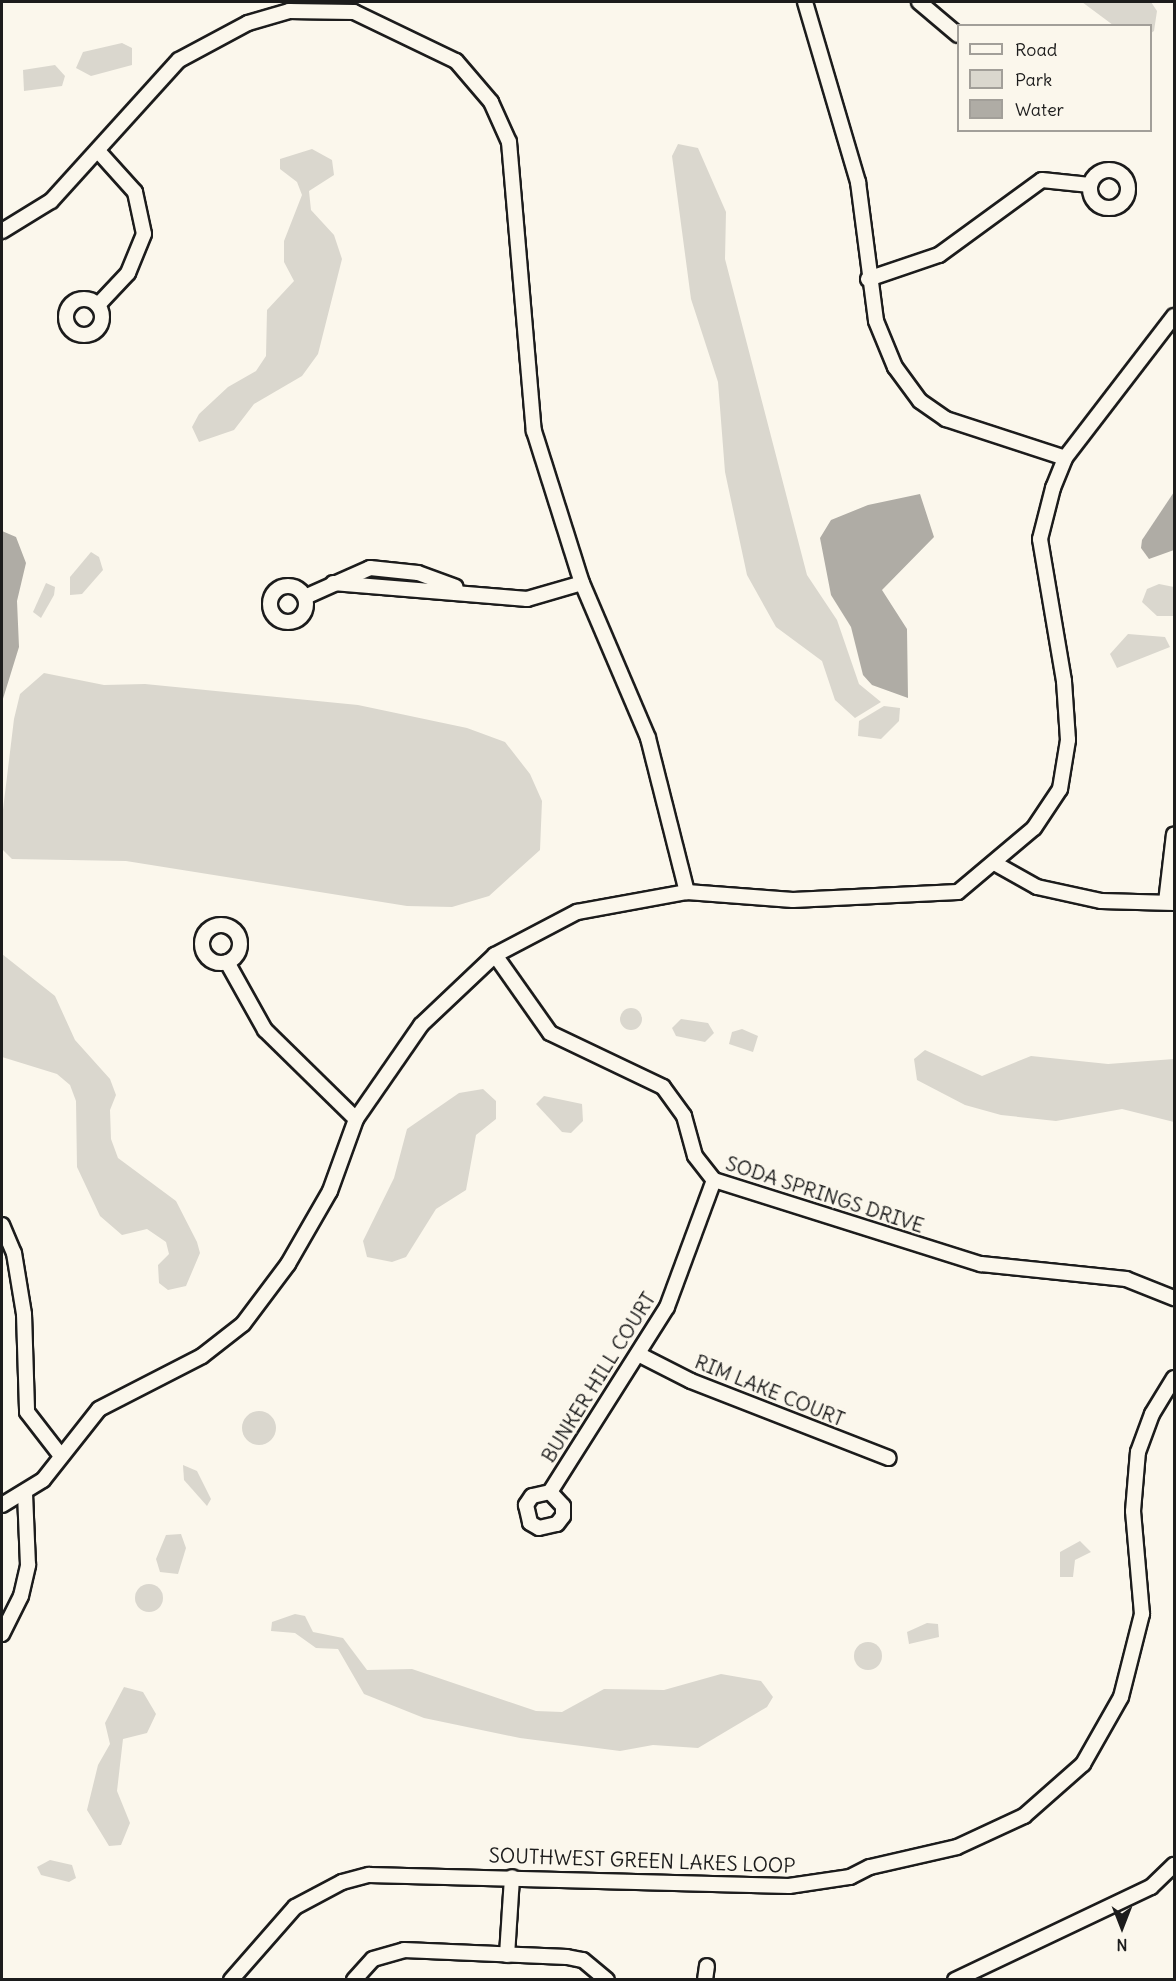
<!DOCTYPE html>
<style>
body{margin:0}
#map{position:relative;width:1176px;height:1981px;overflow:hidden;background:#fbf7ec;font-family:Delius,sans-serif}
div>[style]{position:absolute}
.green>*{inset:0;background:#dad7ce}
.round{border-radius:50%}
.water>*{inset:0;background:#afaca5}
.roads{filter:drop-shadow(2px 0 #1c1c1c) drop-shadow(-2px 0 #1c1c1c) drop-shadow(0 2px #1c1c1c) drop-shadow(0 -2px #1c1c1c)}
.minor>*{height:14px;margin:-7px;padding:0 7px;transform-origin:7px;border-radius:7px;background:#fbf7ec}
.minor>.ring{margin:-7px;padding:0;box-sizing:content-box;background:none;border:14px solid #fbf7ec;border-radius:50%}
span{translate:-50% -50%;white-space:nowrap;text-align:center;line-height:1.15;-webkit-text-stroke:4.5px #fbf7ec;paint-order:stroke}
.street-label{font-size:20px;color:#1c1c1c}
.frame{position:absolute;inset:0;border:3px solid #1c1c1c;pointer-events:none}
.legend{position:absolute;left:957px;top:24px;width:195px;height:108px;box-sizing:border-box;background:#fbf7ec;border:2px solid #a29f99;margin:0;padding:8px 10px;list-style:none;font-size:18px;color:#1c1c1c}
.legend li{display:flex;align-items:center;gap:12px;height:30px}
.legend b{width:30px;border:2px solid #a29f99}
.north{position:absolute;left:1092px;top:1897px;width:60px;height:60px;-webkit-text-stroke:4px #fbf7ec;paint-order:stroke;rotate:180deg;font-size:16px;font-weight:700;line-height:24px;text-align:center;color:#1c1c1c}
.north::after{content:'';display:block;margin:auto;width:21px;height:27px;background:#1c1c1c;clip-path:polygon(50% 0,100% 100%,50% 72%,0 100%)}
</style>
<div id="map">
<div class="green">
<i style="clip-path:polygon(1082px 2px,1151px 2px,1157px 11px,1154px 31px,1151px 33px,1150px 26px,1113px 25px)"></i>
<i style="clip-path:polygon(122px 43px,132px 48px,132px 65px,91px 76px,76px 68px,83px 52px)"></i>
<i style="clip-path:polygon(55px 65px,65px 76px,62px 86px,24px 91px,23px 70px)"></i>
<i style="clip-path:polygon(678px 144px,698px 148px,726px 212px,725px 259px,807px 575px,837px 620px,859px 684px,881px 702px,855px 718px,835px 700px,822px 661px,776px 627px,747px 575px,725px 472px,718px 382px,691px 299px,672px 156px)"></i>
<i style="clip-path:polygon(312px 149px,332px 160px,334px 175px,309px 191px,311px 210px,334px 235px,342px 259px,318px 354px,302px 376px,254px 404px,234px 430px,199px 442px,192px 427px,199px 414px,228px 387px,256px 371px,266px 356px,267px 310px,294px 281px,284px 262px,284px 241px,302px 195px,297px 182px,280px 169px,280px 159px)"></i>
<i style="clip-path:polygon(91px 552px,99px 557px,103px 570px,82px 594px,70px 595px,70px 577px)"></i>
<i style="clip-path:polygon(46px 583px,55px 587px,54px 595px,41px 618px,33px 612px)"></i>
<i style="clip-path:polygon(1159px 584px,1174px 587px,1174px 616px,1157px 616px,1142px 602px,1147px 589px)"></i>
<i style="clip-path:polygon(1128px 634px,1165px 637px,1170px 647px,1117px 668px,1110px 654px)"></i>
<i style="clip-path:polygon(44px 673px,104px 685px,145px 684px,358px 705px,467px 728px,505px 742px,530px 774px,542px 801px,540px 850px,489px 896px,452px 907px,407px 906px,126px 861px,12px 859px,3px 850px,2px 818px,14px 719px,20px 694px)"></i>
<i style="clip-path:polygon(884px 706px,900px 708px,899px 721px,881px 739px,858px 736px,859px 721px)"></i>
<i style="clip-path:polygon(2px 954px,55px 996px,75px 1040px,110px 1079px,116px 1095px,110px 1110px,111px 1139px,118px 1158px,176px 1201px,197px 1242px,200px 1253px,186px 1286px,168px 1290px,159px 1283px,158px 1265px,169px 1254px,166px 1242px,147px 1229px,122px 1235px,100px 1216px,77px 1167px,76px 1101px,70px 1085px,57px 1074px,2px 1057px)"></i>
<i class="round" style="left:620px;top:1008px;width:22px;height:22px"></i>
<i style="clip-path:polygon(681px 1019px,708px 1023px,714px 1033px,705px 1042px,676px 1036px,672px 1028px)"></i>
<i style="clip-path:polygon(742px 1029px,758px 1036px,753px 1052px,729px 1044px,732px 1032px)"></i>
<i style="clip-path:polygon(925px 1050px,982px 1076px,1031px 1056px,1108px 1064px,1174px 1059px,1174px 1122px,1122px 1109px,1056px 1121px,1001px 1115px,965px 1105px,917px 1080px,914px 1059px)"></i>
<i style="clip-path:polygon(483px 1089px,496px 1101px,496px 1119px,476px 1135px,466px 1190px,436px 1209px,406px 1257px,392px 1262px,367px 1257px,363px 1241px,394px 1178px,407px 1129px,459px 1093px)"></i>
<i style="clip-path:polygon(544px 1096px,582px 1104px,583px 1121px,571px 1133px,562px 1132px,536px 1104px)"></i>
<i class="round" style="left:242px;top:1411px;width:34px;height:34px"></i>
<i style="clip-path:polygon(183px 1465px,197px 1471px,211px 1499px,207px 1506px,184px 1480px)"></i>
<i style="clip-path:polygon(181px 1534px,186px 1548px,178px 1574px,160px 1572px,156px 1559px,166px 1535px)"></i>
<i style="clip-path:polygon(1080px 1541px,1091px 1552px,1075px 1560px,1073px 1577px,1060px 1577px,1060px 1552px)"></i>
<i class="round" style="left:135px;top:1584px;width:28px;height:28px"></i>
<i style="clip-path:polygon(295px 1614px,305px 1616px,313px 1632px,343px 1638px,367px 1670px,412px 1669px,536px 1711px,562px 1712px,604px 1689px,664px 1690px,721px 1674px,761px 1681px,773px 1697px,767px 1707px,698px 1748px,653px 1745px,620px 1751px,520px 1738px,424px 1718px,364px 1694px,338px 1649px,316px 1648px,295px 1633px,271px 1631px,272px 1622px)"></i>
<i style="clip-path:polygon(927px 1623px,938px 1624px,939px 1637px,909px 1644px,907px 1632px)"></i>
<i class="round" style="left:854px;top:1642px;width:28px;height:28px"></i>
<i style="clip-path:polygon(124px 1687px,143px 1692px,156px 1714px,147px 1733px,123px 1739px,117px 1791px,130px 1823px,121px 1845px,109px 1846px,87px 1810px,98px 1765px,110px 1744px,105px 1723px)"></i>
<i style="clip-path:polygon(50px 1860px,72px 1865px,76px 1878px,69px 1882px,41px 1875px,37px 1867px)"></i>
</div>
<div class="water">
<i style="clip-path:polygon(1174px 492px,1174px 550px,1149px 559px,1141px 548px,1142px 540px)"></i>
<i style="clip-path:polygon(920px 494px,934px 537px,882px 590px,907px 629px,908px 698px,872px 685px,863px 675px,851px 627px,831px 595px,820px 538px,831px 520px,868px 505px)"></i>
<i style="clip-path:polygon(2px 531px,16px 537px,26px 563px,17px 601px,19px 647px,2px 702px)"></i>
</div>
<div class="roads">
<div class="minor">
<i style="left:805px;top:2px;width:188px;rotate:73.6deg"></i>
<i style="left:858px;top:182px;width:140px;rotate:82.6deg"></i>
<i style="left:876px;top:321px;width:50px;rotate:67.6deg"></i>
<i style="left:895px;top:367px;width:42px;rotate:53.7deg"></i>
<i style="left:920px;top:401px;width:32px;rotate:35deg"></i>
<i style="left:946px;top:419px;width:125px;rotate:18.1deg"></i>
<i style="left:919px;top:2px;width:51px;rotate:40.2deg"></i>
<i class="ring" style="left:1090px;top:170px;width:24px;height:24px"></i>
<i style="left:2px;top:231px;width:57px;rotate:-31.5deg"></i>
<i style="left:51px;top:201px;width:190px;rotate:-47.8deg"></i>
<i style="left:179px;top:60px;width:78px;rotate:-28.2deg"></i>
<i style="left:248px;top:23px;width:43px;rotate:-16.3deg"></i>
<i style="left:289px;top:11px;width:65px;rotate:0.9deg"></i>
<i style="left:354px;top:12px;width:113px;rotate:25.7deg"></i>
<i style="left:456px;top:61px;width:54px;rotate:49.5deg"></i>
<i style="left:491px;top:102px;width:44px;rotate:65.8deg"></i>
<i style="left:509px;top:142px;width:290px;rotate:85.1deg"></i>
<i style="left:534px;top:431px;width:159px;rotate:72.5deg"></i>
<i style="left:582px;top:583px;width:168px;rotate:66.9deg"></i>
<i style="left:648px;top:738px;width:159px;rotate:75.8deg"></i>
<i style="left:868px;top:279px;width:75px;rotate:-18.7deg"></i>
<i style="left:939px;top:255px;width:127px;rotate:-36.1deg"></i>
<i style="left:1042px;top:180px;width:48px;rotate:5.9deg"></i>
<i class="ring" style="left:66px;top:299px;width:22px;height:22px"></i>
<i style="left:98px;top:305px;width:44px;rotate:-46.8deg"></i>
<i style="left:128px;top:273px;width:42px;rotate:-67.7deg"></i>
<i style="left:144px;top:234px;width:43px;rotate:-102.1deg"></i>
<i style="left:135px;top:192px;width:54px;rotate:-132deg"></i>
<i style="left:333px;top:583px;width:195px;rotate:4.7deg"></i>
<i style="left:527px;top:599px;width:57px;rotate:-16.2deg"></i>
<i class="ring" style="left:270px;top:586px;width:22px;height:22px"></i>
<i style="left:305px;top:597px;width:71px;rotate:-24deg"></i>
<i style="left:370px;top:568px;width:48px;rotate:5.9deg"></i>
<i style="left:418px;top:573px;width:40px;rotate:20.2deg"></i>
<i style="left:996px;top:864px;width:47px;rotate:29.3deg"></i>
<i style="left:1037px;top:887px;width:66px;rotate:12.3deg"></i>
<i style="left:1101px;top:901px;width:73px;rotate:1.6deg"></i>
<i style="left:1166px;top:902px;width:68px;rotate:-83.3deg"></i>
<i class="ring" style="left:202px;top:925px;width:24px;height:24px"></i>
<i style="left:495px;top:955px;width:95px;rotate:54.8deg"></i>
<i style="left:550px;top:1033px;width:125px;rotate:25.5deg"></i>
<i style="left:663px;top:1087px;width:36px;rotate:54deg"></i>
<i style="left:684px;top:1116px;width:41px;rotate:74.6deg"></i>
<i style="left:695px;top:1156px;width:31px;rotate:52deg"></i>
<i style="left:714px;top:1180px;width:280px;rotate:17.5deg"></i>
<i style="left:981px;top:1264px;width:146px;rotate:5.9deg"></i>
<i style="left:1126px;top:1279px;width:52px;rotate:21.6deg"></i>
<i style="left:227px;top:962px;width:78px;rotate:60.8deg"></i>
<i style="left:265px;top:1030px;width:127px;rotate:44.4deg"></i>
<i style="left:2px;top:1225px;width:30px;rotate:67deg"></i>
<i style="left:14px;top:1253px;width:62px;rotate:80.7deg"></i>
<i style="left:24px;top:1314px;width:98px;rotate:88.2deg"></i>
<i style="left:27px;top:1412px;width:56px;rotate:52.3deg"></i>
<i style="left:638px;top:1354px;width:59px;rotate:27deg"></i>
<i style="left:691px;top:1381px;width:212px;rotate:21.3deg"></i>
<i style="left:550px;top:1492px;width:18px;rotate:167deg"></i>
<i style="left:532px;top:1496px;width:11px;rotate:124deg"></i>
<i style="left:526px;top:1505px;width:18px;rotate:77deg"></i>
<i style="left:530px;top:1523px;width:10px;rotate:29deg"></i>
<i style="left:539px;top:1528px;width:18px;rotate:-13deg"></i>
<i style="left:557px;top:1524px;width:10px;rotate:-53deg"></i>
<i style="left:563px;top:1516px;width:10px;rotate:-90deg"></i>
<i style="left:563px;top:1506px;width:19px;rotate:-133deg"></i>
<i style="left:550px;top:1492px;width:219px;rotate:-57.7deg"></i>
<i style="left:667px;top:1307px;width:135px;rotate:-69.7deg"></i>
<i style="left:2px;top:1505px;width:48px;rotate:-31.4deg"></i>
<i style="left:43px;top:1480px;width:90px;rotate:-51.7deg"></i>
<i style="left:99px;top:1409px;width:116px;rotate:-27.2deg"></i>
<i style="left:202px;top:1356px;width:52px;rotate:-38deg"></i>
<i style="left:243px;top:1324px;width:75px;rotate:-53.1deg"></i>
<i style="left:288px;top:1264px;width:84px;rotate:-60.1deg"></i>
<i style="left:330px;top:1191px;width:77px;rotate:-70.1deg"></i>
<i style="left:356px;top:1119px;width:114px;rotate:-55.3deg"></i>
<i style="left:421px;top:1025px;width:102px;rotate:-43.4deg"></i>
<i style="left:495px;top:955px;width:93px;rotate:-27.7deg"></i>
<i style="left:577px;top:912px;width:112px;rotate:-10.3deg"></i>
<i style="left:687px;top:892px;width:106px;rotate:4.3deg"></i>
<i style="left:793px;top:900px;width:165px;rotate:-2.8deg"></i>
<i style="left:958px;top:892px;width:99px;rotate:-40.1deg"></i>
<i style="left:1034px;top:828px;width:47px;rotate:-56.3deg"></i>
<i style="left:1060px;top:789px;width:50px;rotate:-80.7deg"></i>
<i style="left:1068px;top:740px;width:59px;rotate:-93.9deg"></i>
<i style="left:1064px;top:681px;width:144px;rotate:-99.6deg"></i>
<i style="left:1040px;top:539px;width:53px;rotate:-75.7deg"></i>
<i style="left:1053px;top:488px;width:32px;rotate:-68deg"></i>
<i style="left:1065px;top:458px;width:179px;rotate:-52.5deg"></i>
<i style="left:2px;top:1634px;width:42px;rotate:-63.4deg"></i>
<i style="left:21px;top:1596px;width:32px;rotate:-77deg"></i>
<i style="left:28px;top:1565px;width:73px;rotate:-92.4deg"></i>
<i style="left:507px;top:1955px;width:78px;rotate:-86.3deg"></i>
<i style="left:231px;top:1980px;width:97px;rotate:-48.8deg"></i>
<i style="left:295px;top:1907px;width:53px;rotate:-28deg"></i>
<i style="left:342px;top:1882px;width:28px;rotate:-15deg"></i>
<i style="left:369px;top:1875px;width:420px;rotate:1.5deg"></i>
<i style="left:789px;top:1886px;width:62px;rotate:-8.4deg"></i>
<i style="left:850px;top:1877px;width:22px;rotate:-27deg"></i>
<i style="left:870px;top:1867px;width:89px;rotate:-12.9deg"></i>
<i style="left:957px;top:1847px;width:74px;rotate:-24.8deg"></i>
<i style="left:1024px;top:1816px;width:79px;rotate:-41.4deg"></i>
<i style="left:1083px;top:1764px;width:77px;rotate:-60.4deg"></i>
<i style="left:1121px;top:1697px;width:86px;rotate:-75.8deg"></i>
<i style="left:1142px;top:1614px;width:103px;rotate:-95deg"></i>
<i style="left:1133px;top:1511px;width:59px;rotate:-85.2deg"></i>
<i style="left:1138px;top:1452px;width:40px;rotate:-69.8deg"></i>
<i style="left:1152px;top:1414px;width:42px;rotate:-58.6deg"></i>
<i style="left:354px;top:1980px;width:28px;rotate:-48deg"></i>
<i style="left:373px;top:1959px;width:32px;rotate:-16deg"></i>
<i style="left:404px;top:1950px;width:163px;rotate:2.5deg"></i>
<i style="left:567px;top:1957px;width:16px;rotate:11deg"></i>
<i style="left:583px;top:1960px;width:31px;rotate:40deg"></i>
<i style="left:705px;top:1980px;width:14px;rotate:-82deg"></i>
<i style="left:955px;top:1980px;width:217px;rotate:-25.4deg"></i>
<i style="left:1151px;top:1887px;width:32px;rotate:-44deg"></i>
</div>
</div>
<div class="street-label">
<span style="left:825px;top:1194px;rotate:18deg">SODA SPRINGS DRIVE</span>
<span style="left:598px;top:1377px;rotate:-58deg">BUNKER HILL COURT</span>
<span style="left:770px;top:1390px;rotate:22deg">RIM LAKE COURT</span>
<span style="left:642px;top:1860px;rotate:2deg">SOUTHWEST GREEN LAKES LOOP</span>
</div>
<div class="frame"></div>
<ul class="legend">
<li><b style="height:8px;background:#fbf7ec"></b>Road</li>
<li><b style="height:16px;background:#dad7ce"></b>Park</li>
<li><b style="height:16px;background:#afaca5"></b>Water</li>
</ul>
<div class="north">N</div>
</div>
